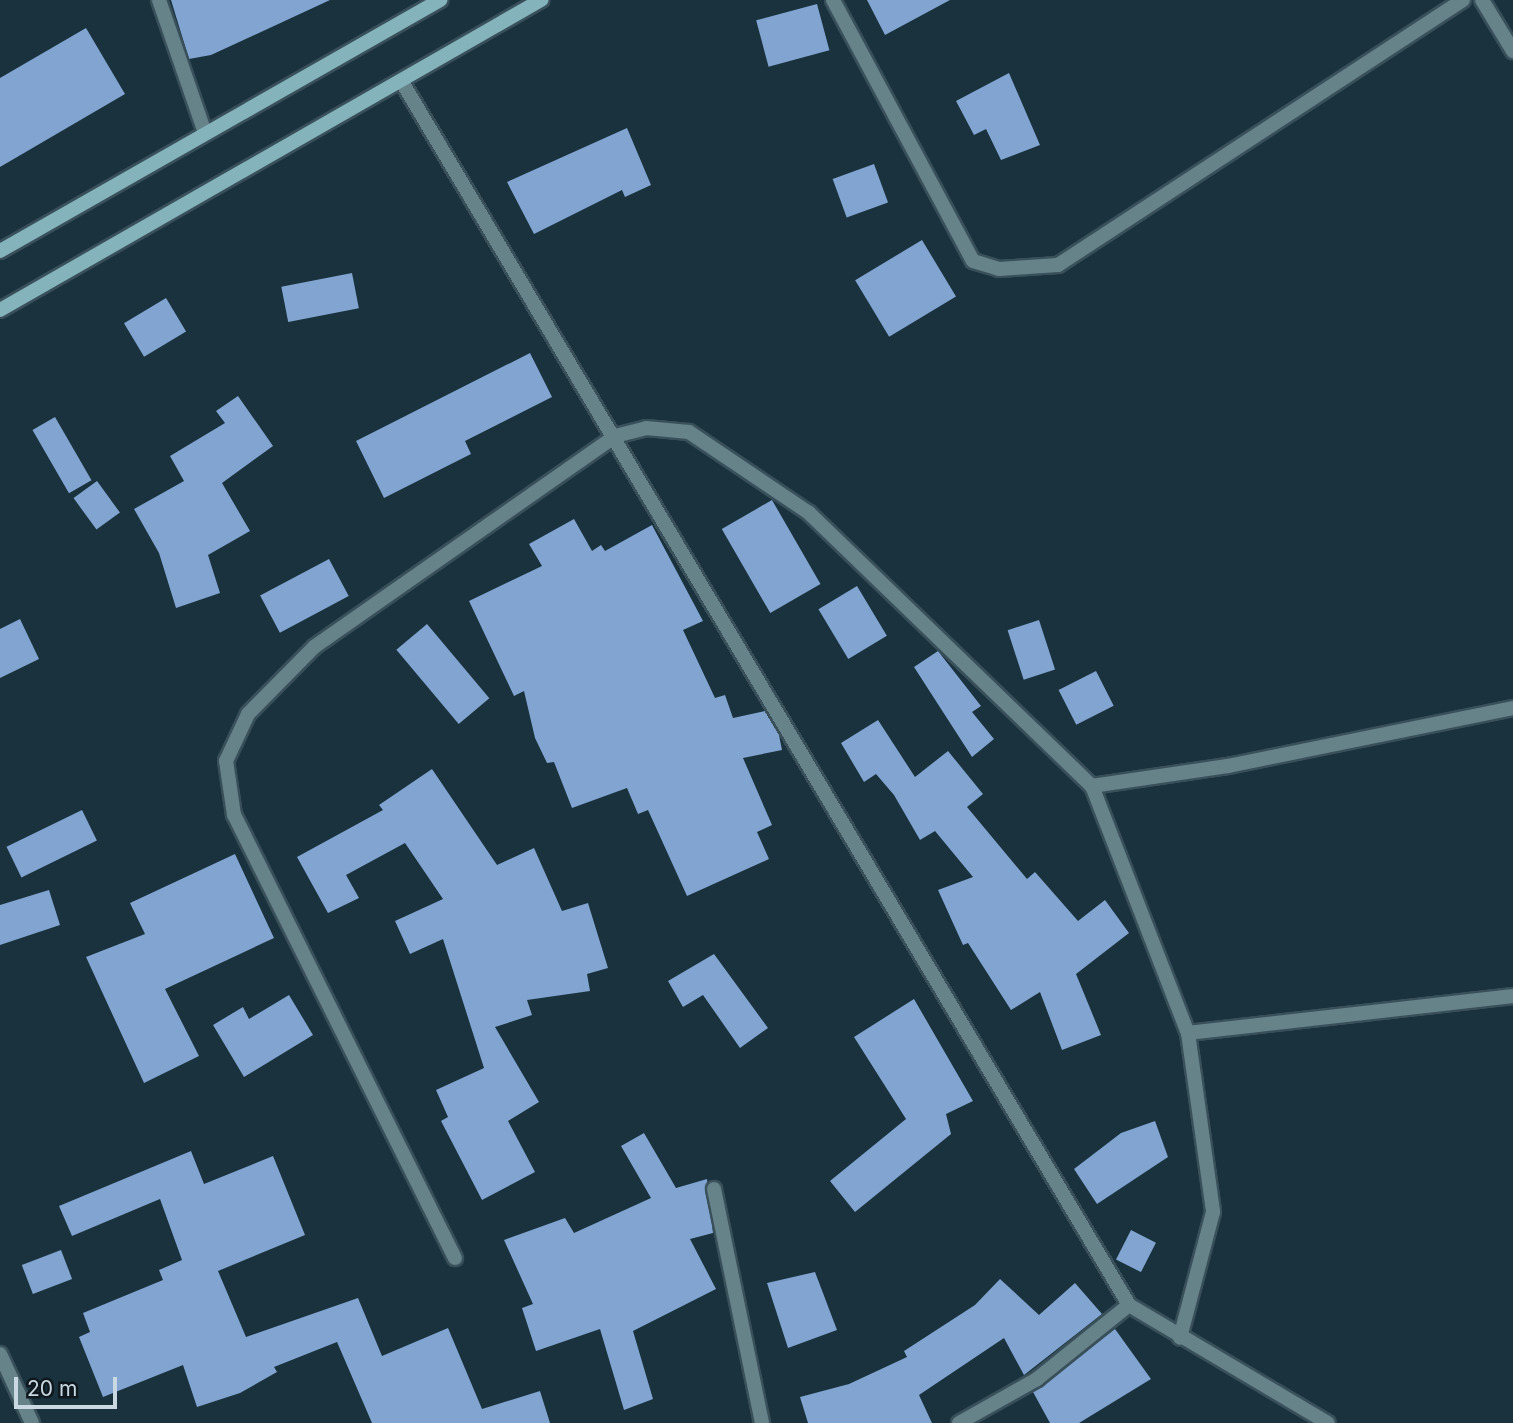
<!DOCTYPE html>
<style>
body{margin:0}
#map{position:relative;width:1513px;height:1423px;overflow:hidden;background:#19323e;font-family:Inter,sans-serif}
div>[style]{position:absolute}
.building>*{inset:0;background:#81a4d0;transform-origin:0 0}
.roads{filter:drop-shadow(2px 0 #39505b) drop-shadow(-2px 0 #39505b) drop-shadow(0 2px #39505b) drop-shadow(0 -2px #39505b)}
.street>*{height:14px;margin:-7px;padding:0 7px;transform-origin:7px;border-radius:7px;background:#668389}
.secondary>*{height:14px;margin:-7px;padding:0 7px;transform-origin:7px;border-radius:7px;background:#84b3bc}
span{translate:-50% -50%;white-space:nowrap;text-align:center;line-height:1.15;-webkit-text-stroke:7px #0e181e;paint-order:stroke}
.scale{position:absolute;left:14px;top:1377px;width:103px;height:32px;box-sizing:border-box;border:4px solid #cad8e1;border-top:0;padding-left:9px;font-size:21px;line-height:24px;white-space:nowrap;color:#cad8e1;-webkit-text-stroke:5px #0e181e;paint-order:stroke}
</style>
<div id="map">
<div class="building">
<i style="clip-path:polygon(171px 0,330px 0,211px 55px,189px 59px)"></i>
<i style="clip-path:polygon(867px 0,950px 0,885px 35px)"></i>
<i style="left:817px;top:4px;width:48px;height:63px;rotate:75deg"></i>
<i style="clip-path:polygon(86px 28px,125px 94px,0 167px,0 78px)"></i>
<i style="clip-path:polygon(1009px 73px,1040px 145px,1001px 160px,986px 129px,974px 135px,956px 101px)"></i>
<i style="clip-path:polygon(627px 128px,651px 185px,625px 197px,622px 190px,534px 234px,507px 182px)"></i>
<i style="left:874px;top:164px;width:41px;height:44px;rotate:70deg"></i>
<i style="left:922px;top:240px;width:66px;height:78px;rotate:59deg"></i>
<i style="left:352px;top:273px;width:36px;height:72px;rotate:79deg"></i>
<i style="left:166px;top:298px;width:39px;height:49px;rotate:59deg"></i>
<i style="clip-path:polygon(530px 353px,552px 397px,465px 441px,471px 454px,384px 498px,356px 441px)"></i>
<i style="clip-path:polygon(238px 396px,273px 446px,222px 483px,250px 531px,208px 555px,220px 593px,176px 608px,159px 553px,134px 509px,184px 481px,170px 456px,225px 423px,216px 411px)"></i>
<i style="left:55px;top:417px;width:73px;height:26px;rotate:60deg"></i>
<i style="left:97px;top:481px;width:39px;height:29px;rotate:54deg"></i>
<i style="left:772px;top:500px;width:97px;height:58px;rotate:60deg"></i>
<i style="clip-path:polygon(574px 519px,592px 551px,601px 545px,605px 551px,652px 525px,703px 621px,683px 630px,715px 698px,725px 695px,733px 718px,765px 711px,779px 735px,782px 750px,743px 758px,772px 825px,757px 832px,769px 859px,687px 896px,648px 810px,638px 814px,627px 788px,572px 808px,554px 762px,547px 763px,535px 738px,524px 691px,514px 696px,469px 601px,542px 566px,529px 544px)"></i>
<i style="left:329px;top:559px;width:42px;height:78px;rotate:62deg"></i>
<i style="left:857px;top:586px;width:58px;height:45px;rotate:59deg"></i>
<i style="clip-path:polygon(20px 619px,39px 659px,0 678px,0 629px)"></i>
<i style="left:1039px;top:620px;width:52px;height:33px;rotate:72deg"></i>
<i style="left:427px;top:624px;width:97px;height:40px;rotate:50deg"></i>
<i style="clip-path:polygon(938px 651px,981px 706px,972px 712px,994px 739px,972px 757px,914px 667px)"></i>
<i style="left:1096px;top:671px;width:39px;height:42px;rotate:63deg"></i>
<i style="clip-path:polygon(878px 720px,915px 777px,948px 751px,983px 794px,967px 807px,1027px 879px,1035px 872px,1078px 921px,1105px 900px,1129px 933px,1076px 974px,1101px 1035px,1062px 1050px,1040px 992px,1011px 1010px,968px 943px,963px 945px,938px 890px,973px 877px,935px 831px,920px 840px,894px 795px,876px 774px,864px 782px,841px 743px)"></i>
<i style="clip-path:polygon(432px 769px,497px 865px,534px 848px,562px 911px,588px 903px,608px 968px,587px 974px,590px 991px,527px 1000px,532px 1015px,495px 1027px,539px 1102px,508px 1121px,535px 1172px,482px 1200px,441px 1121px,448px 1117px,436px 1090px,484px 1068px,443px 939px,410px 954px,395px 921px,443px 899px,405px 843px,346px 875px,359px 898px,328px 913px,297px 857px,383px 810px,379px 805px)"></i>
<i style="left:82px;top:810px;width:34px;height:84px;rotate:64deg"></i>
<i style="clip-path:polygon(235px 854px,274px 938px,165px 989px,199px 1056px,144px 1083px,86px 957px,145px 934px,130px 903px)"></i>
<i style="clip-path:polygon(49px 890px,60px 925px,0 945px,0 905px)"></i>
<i style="clip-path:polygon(714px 954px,768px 1028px,740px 1048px,703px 995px,683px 1007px,668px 981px)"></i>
<i style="clip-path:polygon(289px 995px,313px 1035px,244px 1077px,213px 1025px,243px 1007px,249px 1019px)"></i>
<i style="clip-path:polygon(914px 999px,973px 1101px,946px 1114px,951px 1134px,855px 1212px,830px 1181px,906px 1119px,854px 1037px)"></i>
<i style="clip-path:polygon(1155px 1121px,1168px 1157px,1097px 1204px,1074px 1169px,1121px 1133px)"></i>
<i style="clip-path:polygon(644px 1133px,676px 1188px,707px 1179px,713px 1233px,690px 1239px,716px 1289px,633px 1331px,653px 1399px,624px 1410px,600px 1329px,536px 1351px,522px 1308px,533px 1304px,504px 1240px,565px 1218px,574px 1233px,651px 1198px,621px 1146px)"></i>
<i style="clip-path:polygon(191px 1151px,204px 1184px,273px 1156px,305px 1235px,218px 1271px,246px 1337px,358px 1298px,382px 1356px,448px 1328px,482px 1409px,540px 1391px,550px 1423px,372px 1423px,337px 1342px,274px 1367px,277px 1372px,240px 1393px,197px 1407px,183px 1365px,103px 1397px,79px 1337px,90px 1332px,83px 1313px,163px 1280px,159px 1270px,182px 1260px,160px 1199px,72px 1236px,59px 1206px)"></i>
<i style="left:1131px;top:1230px;width:28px;height:33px;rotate:27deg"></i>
<i style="left:61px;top:1250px;width:31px;height:42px;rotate:69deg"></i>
<i style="clip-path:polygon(815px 1272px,837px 1330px,788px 1348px,767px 1283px)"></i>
<i style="clip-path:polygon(1000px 1279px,1039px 1315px,1075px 1283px,1102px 1314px,1024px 1375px,1004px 1338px,919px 1395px,932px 1423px,808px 1423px,800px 1397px,849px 1384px,907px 1357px,904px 1351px,975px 1305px)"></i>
<i style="clip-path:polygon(1115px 1329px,1151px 1379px,1079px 1423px,1050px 1423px,1033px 1392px)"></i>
</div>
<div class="roads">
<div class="street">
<i style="left:159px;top:0;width:138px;rotate:70.9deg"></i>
<i style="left:833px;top:0;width:296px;rotate:61.8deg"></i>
<i style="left:973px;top:261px;width:27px;rotate:17deg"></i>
<i style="left:999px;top:269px;width:59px;rotate:-3.9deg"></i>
<i style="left:1058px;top:265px;width:484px;rotate:-33.2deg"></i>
<i style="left:1482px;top:0;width:60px;rotate:58.7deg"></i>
<i style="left:402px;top:82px;width:1423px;rotate:59.27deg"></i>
<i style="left:1129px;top:1305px;width:231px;rotate:30.7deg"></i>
<i style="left:1092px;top:786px;width:137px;rotate:-8.4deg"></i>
<i style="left:1228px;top:766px;width:291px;rotate:-11.5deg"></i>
<i style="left:1188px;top:1033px;width:327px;rotate:-6.5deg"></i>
<i style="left:714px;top:1189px;width:239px;rotate:78.4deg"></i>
<i style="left:455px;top:1258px;width:495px;rotate:-116.5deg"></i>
<i style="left:234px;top:815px;width:55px;rotate:-98.4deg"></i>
<i style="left:226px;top:761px;width:52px;rotate:-64.9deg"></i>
<i style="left:248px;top:714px;width:94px;rotate:-45.4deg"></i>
<i style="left:314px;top:647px;width:368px;rotate:-35deg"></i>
<i style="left:615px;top:436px;width:32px;rotate:-14deg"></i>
<i style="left:646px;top:428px;width:43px;rotate:5.3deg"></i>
<i style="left:689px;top:432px;width:145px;rotate:34deg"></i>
<i style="left:809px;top:513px;width:393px;rotate:44deg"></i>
<i style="left:1092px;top:786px;width:265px;rotate:68.8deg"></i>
<i style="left:1188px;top:1033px;width:181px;rotate:82deg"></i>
<i style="left:1213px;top:1212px;width:130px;rotate:104.7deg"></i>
<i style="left:0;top:1354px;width:76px;rotate:65.1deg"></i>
<i style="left:959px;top:1423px;width:90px;rotate:-29.4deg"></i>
<i style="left:1037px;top:1379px;width:118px;rotate:-38.8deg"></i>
</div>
<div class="secondary">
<i style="left:0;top:251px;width:507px;rotate:-29.7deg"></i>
<i style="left:0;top:310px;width:624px;rotate:-29.81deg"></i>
</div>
</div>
<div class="scale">20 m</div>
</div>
